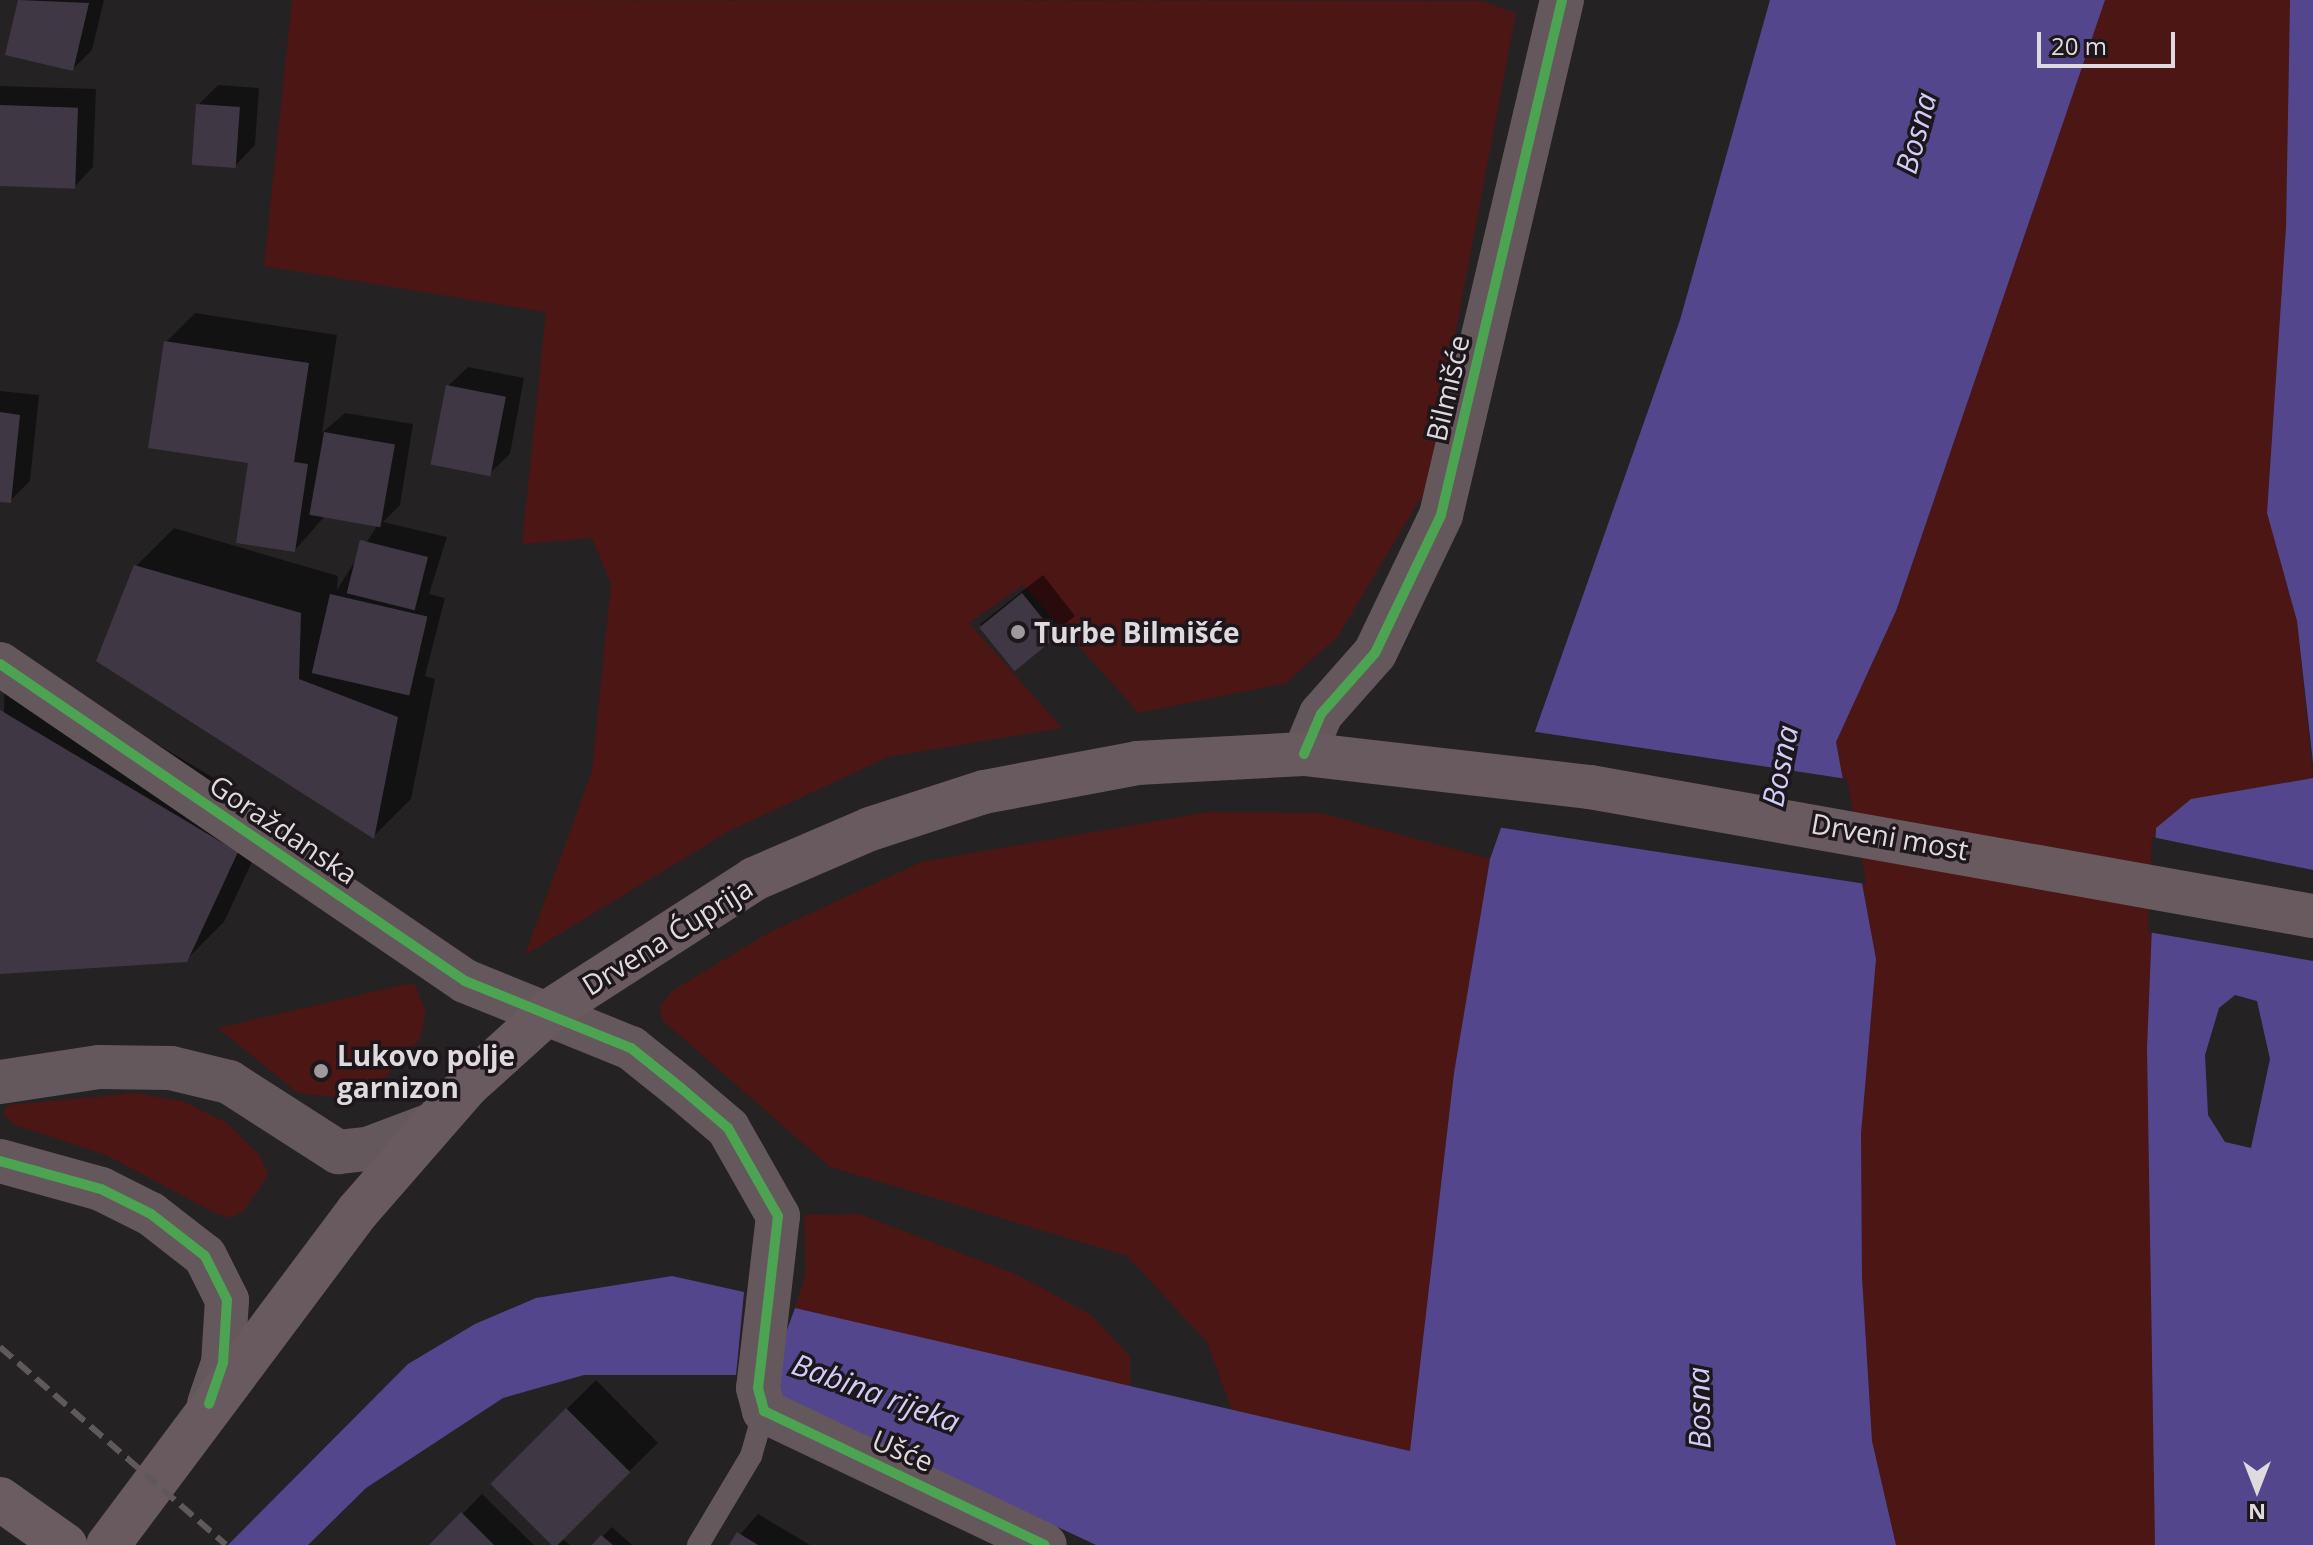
<!DOCTYPE html>
<meta charset="utf-8">
<style>
body{margin:0}
#map{position:relative;width:2313px;height:1545px;overflow:hidden;background:#252224;font-family:"Open Sans",sans-serif}
div>[style]{position:absolute}
.green>*{inset:0;background:#4c1614}
.water>*{inset:0;background:#54468d}
.pier>*{inset:0;background:#252224}
.shadow>*{inset:0;background:#0007;transform-origin:0 0}
.building>*{inset:0;background:#403744;transform-origin:0 0}
.service>*{height:22px;margin:-11px;padding:0 11px;transform-origin:11px;border-radius:11px;background:#65585c}
.minor>*{height:44px;margin:-22px;padding:0 22px;transform-origin:22px;border-radius:22px;background:#65585c}
.tertiary>*{height:44px;margin:-22px;padding:0 22px;transform-origin:22px;border-radius:22px;background:#65585c}
.secondary>*{height:44px;margin:-22px;padding:0 22px;transform-origin:22px;border-radius:22px;background:#685a5f}
.trunk>*{height:44px;margin:-22px;padding:0 22px;transform-origin:22px;border-radius:22px;background:#6a5c60}
.rail>*{height:6px;margin-top:-3px;transform-origin:0;background:repeating-linear-gradient(90deg,#60595b 0 16px,transparent 0 24px)}
.cycleway>*{height:10px;margin:-5px;padding:0 5px;transform-origin:5px;border-radius:5px;background:#4ca352}
.dots>*{width:22px;height:22px;translate:-50% -50%;box-sizing:border-box;border:4px solid #1d171b;border-radius:50%}
span{translate:-50% -50%;white-space:nowrap;text-align:center;line-height:1.15;-webkit-text-stroke:7px #1d171b;paint-order:stroke}
.street-label{font-size:28px;color:#dedadd}
.poi-label{font-size:28px;color:#dedadd;font-weight:700}
.left{translate:0 -50%;text-align:left}
.water-label{font-size:30px;color:#d1cdf9;font-style:italic}
.north{position:absolute;left:2217px;top:1449px;width:80px;height:80px;-webkit-text-stroke:6px #1d171b;paint-order:stroke;rotate:180deg;font-size:22px;font-weight:700;line-height:32px;text-align:center;color:#dedadd}
.north::after{content:'';display:block;margin:auto;width:28px;height:36px;background:#dedadd;clip-path:polygon(50% 0,100% 100%,50% 72%,0 100%)}
.scale{position:absolute;left:2037px;top:32px;width:138px;height:36px;box-sizing:border-box;border:4px solid #dedadd;border-top:0;padding-left:10px;font-size:24px;line-height:28px;white-space:nowrap;color:#dedadd;-webkit-text-stroke:6px #1d171b;paint-order:stroke}
</style>
<div id="map">
<div class="green">
<i style="clip-path:polygon(292px 0,1482px 1px,1516px 13px,1426px 489px,1338px 636px,1286px 683px,1139px 713px,1023px 585px,969px 623px,1062px 728px,888px 757px,729px 831px,525px 955px,592px 771px,611px 584px,592px 538px,522px 544px,546px 312px,264px 266px)"></i>
<i style="clip-path:polygon(2105px 0,2290px 0,2286px 227px,2267px 513px,2297px 621px,2313px 778px,2191px 799px,2156px 828px,2147px 1048px,2155px 1545px,1896px 1545px,1872px 1441px,1862px 1277px,1861px 1134px,1876px 959px,1836px 742px,1896px 611px)"></i>
<i style="clip-path:polygon(1208px 812px,1321px 813px,1490px 859px,1454px 1073px,1410px 1451px,1232px 1410px,1207px 1342px,1127px 1256px,830px 1167px,662px 1020px,660px 1007px,672px 991px,770px 932px,921px 862px)"></i>
<i style="clip-path:polygon(407px 984px,415px 984px,426px 1012px,420px 1039px,382px 1081px,354px 1099px,298px 1093px,218px 1028px)"></i>
<i style="clip-path:polygon(136px 1093px,182px 1101px,227px 1123px,260px 1156px,268px 1175px,244px 1211px,230px 1218px,217px 1214px,108px 1156px,13px 1124px,3px 1113px,8px 1105px)"></i>
<i style="clip-path:polygon(859px 1214px,1020px 1276px,1091px 1315px,1130px 1356px,1130px 1390px,795px 1308px,806px 1272px,804px 1215px)"></i>
</div>
<div class="water">
<i style="clip-path:polygon(1770px 0,2105px 0,1896px 611px,1836px 742px,1876px 959px,1861px 1134px,1862px 1277px,1872px 1441px,1896px 1545px,1096px 1545px,765px 1390px,795px 1308px,1410px 1451px,1454px 1073px,1490px 859px,1680px 320px)"></i>
<i style="clip-path:polygon(2290px 0,2313px 0,2313px 763px,2297px 621px,2267px 513px,2286px 227px)"></i>
<i style="clip-path:polygon(evenodd,2313px 778px,2313px 1545px,2155px 1545px,2147px 1048px,2156px 828px,2191px 799px,2313px 778px,2235px 995px,2257px 1001px,2270px 1059px,2251px 1148px,2225px 1142px,2208px 1115px,2205px 1055px,2219px 1008px,2235px 995px)"></i>
<i style="clip-path:polygon(672px 1276px,744px 1292px,736px 1375px,584px 1375px,503px 1398px,366px 1488px,308px 1545px,228px 1545px,408px 1364px,475px 1324px,536px 1298px)"></i>
</div>
<div class="pier">
<i style="clip-path:polygon(1530px 731px,1847px 779px,1866px 884px,1497px 827px)"></i>
<i style="clip-path:polygon(2152px 837px,2313px 870px,2313px 961px,2148px 932px)"></i>
</div>
<div class="shadow">
<i style="clip-path:polygon(20px 0,104px 0,92px 50px,73px 69px,7px 54px)"></i>
<i style="clip-path:polygon(218px 85px,259px 88px,255px 145px,236px 165px,198px 105px)"></i>
<i style="clip-path:polygon(0 86px,96px 89px,93px 167px,74px 187px,0 184px)"></i>
<i style="clip-path:polygon(195px 313px,337px 335px,322px 433px,345px 413px,413px 424px,400px 505px,383px 522px,447px 537px,429px 594px,445px 598px,425px 676px,435px 679px,411px 799px,374px 836px,136px 566px,174px 528px,338px 576px,337px 590px,378px 524px,325px 516px,295px 550px,250px 462px,166px 342px)"></i>
<i style="clip-path:polygon(468px 367px,524px 378px,510px 454px,490px 473px,448px 386px)"></i>
<i style="clip-path:polygon(0 391px,39px 395px,30px 481px,10px 501px,0 500px)"></i>
<i style="left:1043px;top:575px;width:52px;height:80px;rotate:52deg"></i>
<i style="clip-path:polygon(5px 653px,274px 814px,224px 922px,186px 960px,0 972px)"></i>
<i style="clip-path:polygon(596px 1380px,658px 1443px,561px 1538px,570px 1545px,553px 1545px,492px 1483px)"></i>
<i style="clip-path:polygon(482px 1494px,534px 1545px,432px 1545px)"></i>
<i style="clip-path:polygon(758px 1514px,810px 1545px,731px 1545px)"></i>
<i style="clip-path:polygon(612px 1527px,632px 1545px,594px 1545px)"></i>
</div>
<div class="building">
<i style="clip-path:polygon(18px 0,89px 3px,73px 71px,5px 55px)"></i>
<i style="left:196px;top:104px;width:44px;height:61px;rotate:4deg"></i>
<i style="left:0;top:105px;width:78px;height:81px;rotate:2deg"></i>
<i style="clip-path:polygon(164px 341px,309px 363px,294px 462px,308px 464px,295px 552px,236px 543px,248px 463px,148px 448px)"></i>
<i style="left:446px;top:385px;width:61px;height:81px;rotate:11deg"></i>
<i style="clip-path:polygon(0 412px,20px 415px,11px 503px,0 502px)"></i>
<i style="left:324px;top:432px;width:72px;height:84px;rotate:10deg"></i>
<i style="left:360px;top:540px;width:70px;height:55px;rotate:14deg"></i>
<i style="clip-path:polygon(134px 565px,301px 613px,299px 679px,398px 717px,374px 839px,96px 661px)"></i>
<i style="left:1022px;top:593px;width:56px;height:55px;rotate:51deg"></i>
<i style="left:330px;top:594px;width:100px;height:81px;rotate:13deg"></i>
<i style="clip-path:polygon(0 710px,238px 852px,187px 962px,0 974px)"></i>
<i style="left:566px;top:1408px;width:91px;height:107px;rotate:45deg"></i>
<i style="clip-path:polygon(461px 1512px,494px 1545px,429px 1545px)"></i>
<i style="clip-path:polygon(737px 1532px,758px 1545px,729px 1545px)"></i>
<i style="clip-path:polygon(601px 1535px,613px 1545px,592px 1545px)"></i>
</div>
<div class="service">
<i style="left:698px;top:1545px;width:104px;rotate:-59.2deg"></i>
<i style="left:751px;top:1456px;width:47px;rotate:-73.9deg"></i>
</div>
<div class="minor">
<i style="left:0;top:664px;width:563px;rotate:34.28deg"></i>
<i style="left:465px;top:981px;width:179px;rotate:22deg"></i>
<i style="left:631px;top:1048px;width:64px;rotate:38.7deg"></i>
<i style="left:681px;top:1088px;width:62px;rotate:40.4deg"></i>
<i style="left:728px;top:1128px;width:101px;rotate:60.4deg"></i>
<i style="left:778px;top:1216px;width:173px;rotate:96.6deg"></i>
<i style="left:758px;top:1388px;width:24px;rotate:75deg"></i>
<i style="left:764px;top:1411px;width:311px;rotate:25.5deg"></i>
<i style="left:1304px;top:754px;width:43px;rotate:-67deg"></i>
<i style="left:1321px;top:714px;width:81px;rotate:-48.5deg"></i>
<i style="left:1375px;top:653px;width:153px;rotate:-64.4deg"></i>
<i style="left:1441px;top:515px;width:529px;rotate:-76.78deg"></i>
</div>
<div class="tertiary">
<i style="left:0;top:1082px;width:100px;rotate:-8.6deg"></i>
<i style="left:99px;top:1067px;width:72px;rotate:0.8deg"></i>
<i style="left:171px;top:1068px;width:60px;rotate:13.6deg"></i>
<i style="left:229px;top:1082px;width:130px;rotate:32.7deg"></i>
<i style="left:338px;top:1152px;width:29px;rotate:-6deg"></i>
<i style="left:367px;top:1149px;width:68px;rotate:-20.6deg"></i>
<i style="left:0;top:1161px;width:105px;rotate:15.5deg"></i>
<i style="left:101px;top:1189px;width:56px;rotate:26.6deg"></i>
<i style="left:151px;top:1214px;width:68px;rotate:37.9deg"></i>
<i style="left:205px;top:1256px;width:49px;rotate:63.4deg"></i>
<i style="left:227px;top:1300px;width:63px;rotate:93.6deg"></i>
<i style="left:223px;top:1363px;width:43px;rotate:108.9deg"></i>
</div>
<div class="secondary">
<i style="left:108px;top:1545px;width:417px;rotate:-53.2deg"></i>
<i style="left:358px;top:1211px;width:167px;rotate:-48.9deg"></i>
<i style="left:468px;top:1085px;width:112px;rotate:-42.1deg"></i>
<i style="left:551px;top:1010px;width:242px;rotate:-32.8deg"></i>
<i style="left:754px;top:879px;width:126px;rotate:-23.3deg"></i>
<i style="left:870px;top:829px;width:120px;rotate:-18deg"></i>
<i style="left:984px;top:792px;width:156px;rotate:-10.7deg"></i>
<i style="left:1137px;top:763px;width:167px;rotate:-3.1deg"></i>
<i style="left:1304px;top:754px;width:288px;rotate:6.6deg"></i>
<i style="left:1590px;top:787px;width:734px;rotate:10.12deg"></i>
</div>
<div class="trunk">
<i style="left:0;top:1499px;width:80px;rotate:35.3deg"></i>
</div>
<div class="rail">
<i style="left:0;top:1347px;width:300px;rotate:41.2deg"></i>
</div>
<div class="cycleway">
<i style="left:0;top:664px;width:563px;rotate:34.28deg"></i>
<i style="left:465px;top:981px;width:179px;rotate:22deg"></i>
<i style="left:631px;top:1048px;width:64px;rotate:38.7deg"></i>
<i style="left:681px;top:1088px;width:62px;rotate:40.4deg"></i>
<i style="left:728px;top:1128px;width:101px;rotate:60.4deg"></i>
<i style="left:778px;top:1216px;width:173px;rotate:96.6deg"></i>
<i style="left:758px;top:1388px;width:24px;rotate:75deg"></i>
<i style="left:764px;top:1411px;width:311px;rotate:25.5deg"></i>
<i style="left:1304px;top:754px;width:43px;rotate:-67deg"></i>
<i style="left:1321px;top:714px;width:81px;rotate:-48.5deg"></i>
<i style="left:1375px;top:653px;width:153px;rotate:-64.4deg"></i>
<i style="left:1441px;top:515px;width:529px;rotate:-76.78deg"></i>
<i style="left:0;top:1161px;width:105px;rotate:15.5deg"></i>
<i style="left:101px;top:1189px;width:56px;rotate:26.6deg"></i>
<i style="left:151px;top:1214px;width:68px;rotate:37.9deg"></i>
<i style="left:205px;top:1256px;width:49px;rotate:63.4deg"></i>
<i style="left:227px;top:1300px;width:63px;rotate:93.6deg"></i>
<i style="left:223px;top:1363px;width:43px;rotate:108.9deg"></i>
</div>
<div class="dots">
<i style="left:1018px;top:632px;background:#9d9a9c"></i>
<i style="left:321px;top:1071px;background:#9d9a9c"></i>
</div>
<div class="street-label">
<span style="left:1447px;top:388px;rotate:-77deg">Bilmišće</span>
<span style="left:284px;top:829px;rotate:34deg">Goraždanska</span>
<span style="left:1890px;top:836px;rotate:10deg">Drveni most</span>
<span style="left:667px;top:936px;rotate:-32deg">Drvena Ćuprija</span>
<span style="left:903px;top:1450px;rotate:23deg">Ušće</span>
</div>
<div class="poi-label">
<span class="left" style="left:1034px;top:632px">Turbe Bilmišće</span>
<span class="left" style="left:337px;top:1071px">Lukovo polje<br>garnizon</span>
</div>
<div class="water-label">
<span style="left:1916px;top:133px;rotate:-75deg">Bosna</span>
<span style="left:1780px;top:766px;rotate:-79deg">Bosna</span>
<span style="left:876px;top:1393px;rotate:20deg">Babina rijeka</span>
<span style="left:1699px;top:1408px;rotate:-91deg">Bosna</span>
</div>
<div class="north">N</div>
<div class="scale">20 m</div>
</div>
